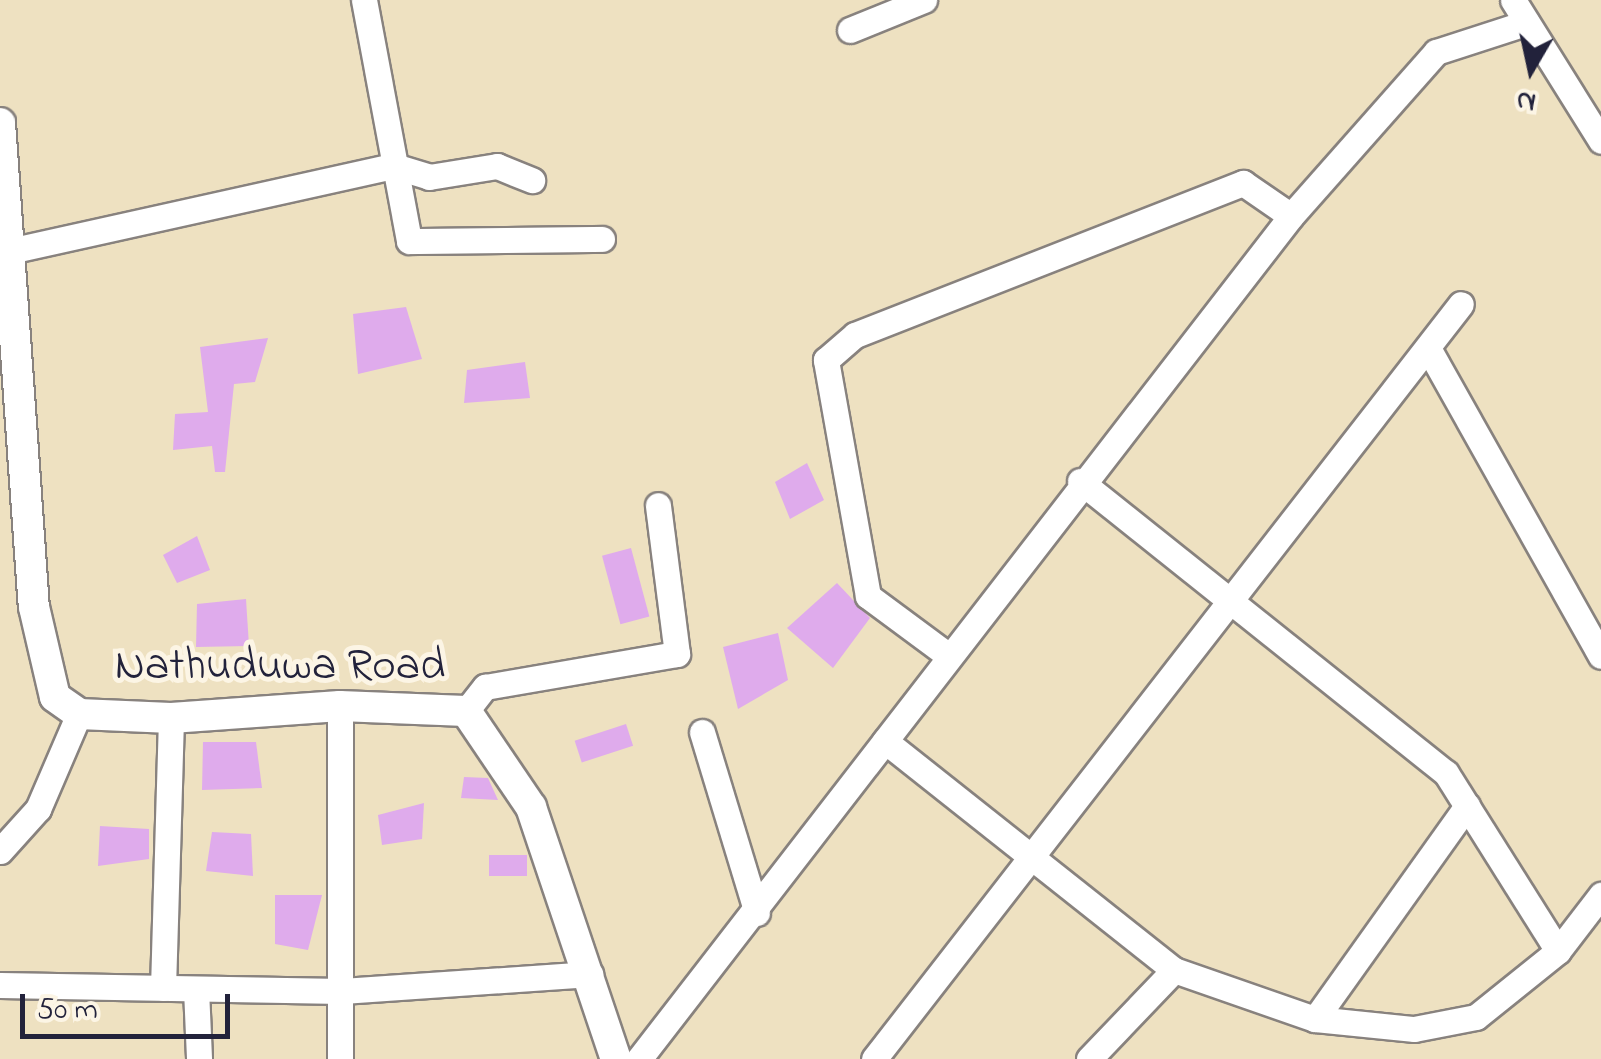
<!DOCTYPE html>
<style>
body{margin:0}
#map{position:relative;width:1601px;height:1059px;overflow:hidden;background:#eee1c1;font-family:"Indie Flower",sans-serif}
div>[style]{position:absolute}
.building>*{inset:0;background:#dfabec;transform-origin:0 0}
.roads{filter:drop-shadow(2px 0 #88827e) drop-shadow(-2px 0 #88827e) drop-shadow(0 2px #88827e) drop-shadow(0 -2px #88827e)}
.minor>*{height:25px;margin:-12.5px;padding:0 12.5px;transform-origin:12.5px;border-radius:12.5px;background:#fff}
.tertiary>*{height:30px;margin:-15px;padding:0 15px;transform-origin:15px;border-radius:15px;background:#fff}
span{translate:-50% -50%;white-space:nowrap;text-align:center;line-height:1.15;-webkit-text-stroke:10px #fcf5e5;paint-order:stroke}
.street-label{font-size:45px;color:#22223b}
.north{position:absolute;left:1481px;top:20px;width:100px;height:100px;-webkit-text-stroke:8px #fcf5e5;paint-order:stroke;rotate:189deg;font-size:28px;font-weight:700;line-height:40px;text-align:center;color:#22223b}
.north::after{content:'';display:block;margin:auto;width:35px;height:45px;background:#22223b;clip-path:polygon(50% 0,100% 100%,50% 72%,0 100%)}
.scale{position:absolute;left:20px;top:994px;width:210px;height:45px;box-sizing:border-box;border:5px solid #22223b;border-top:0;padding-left:12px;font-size:30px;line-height:35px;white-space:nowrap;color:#22223b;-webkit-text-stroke:8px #fcf5e5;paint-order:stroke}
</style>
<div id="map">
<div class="building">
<i style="clip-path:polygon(406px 307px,422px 359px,358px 374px,353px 314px)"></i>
<i style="clip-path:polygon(268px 338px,255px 382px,234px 384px,225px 472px,215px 472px,212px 446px,173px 450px,175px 414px,208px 412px,200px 347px)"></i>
<i style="clip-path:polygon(525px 362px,530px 398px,464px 403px,467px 370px)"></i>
<i style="clip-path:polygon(807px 463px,824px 500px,790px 519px,775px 482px)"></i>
<i style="clip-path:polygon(197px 536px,210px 570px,177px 583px,163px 555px)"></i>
<i style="left:631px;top:548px;width:71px;height:30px;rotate:75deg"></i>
<i style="clip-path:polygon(837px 583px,870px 618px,833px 668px,787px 628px)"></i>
<i style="clip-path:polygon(246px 599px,249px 646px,196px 647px,197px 604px)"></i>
<i style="clip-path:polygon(778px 633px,788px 680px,738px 709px,723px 647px)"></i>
<i style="left:626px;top:724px;width:23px;height:54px;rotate:72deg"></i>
<i style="clip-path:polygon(203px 742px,256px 742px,262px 788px,202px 790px)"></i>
<i style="clip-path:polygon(464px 777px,488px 778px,498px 800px,461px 798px)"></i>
<i style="clip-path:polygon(424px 803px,422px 839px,382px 845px,378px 815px)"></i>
<i style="clip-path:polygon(100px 826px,149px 829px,149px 859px,98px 866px)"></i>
<i style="clip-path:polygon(212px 832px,251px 834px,253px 876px,206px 871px)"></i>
<i style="left:489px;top:855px;width:38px;height:21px"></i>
<i style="clip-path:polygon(275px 895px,322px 895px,308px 950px,275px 944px)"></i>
</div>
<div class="roads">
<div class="minor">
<i style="left:364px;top:0;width:245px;rotate:79.4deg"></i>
<i style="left:409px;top:241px;width:193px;rotate:-0.6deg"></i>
<i style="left:1513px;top:0;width:166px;rotate:58deg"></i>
<i style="left:850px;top:30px;width:80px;rotate:-22.1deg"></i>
<i style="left:14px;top:250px;width:389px;rotate:-12.5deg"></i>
<i style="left:394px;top:166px;width:37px;rotate:17deg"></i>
<i style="left:429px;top:177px;width:69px;rotate:-9.2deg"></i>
<i style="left:497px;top:166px;width:38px;rotate:22deg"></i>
<i style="left:1428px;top:348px;width:353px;rotate:60.7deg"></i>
<i style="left:1080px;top:481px;width:468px;rotate:38.6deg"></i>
<i style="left:1446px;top:773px;width:210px;rotate:57.8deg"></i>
<i style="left:949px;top:656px;width:101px;rotate:-143.5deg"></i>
<i style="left:868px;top:596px;width:240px;rotate:-100.1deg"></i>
<i style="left:826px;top:360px;width:38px;rotate:-41deg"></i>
<i style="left:855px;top:335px;width:417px;rotate:-21.4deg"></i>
<i style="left:1243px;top:183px;width:58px;rotate:34.5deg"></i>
<i style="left:340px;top:706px;width:353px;rotate:90deg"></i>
<i style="left:466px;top:711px;width:31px;rotate:-52deg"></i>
<i style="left:485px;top:687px;width:195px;rotate:-9.8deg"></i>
<i style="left:677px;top:654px;width:150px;rotate:-97.3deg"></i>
<i style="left:702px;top:732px;width:189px;rotate:73.1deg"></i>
<i style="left:885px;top:741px;width:369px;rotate:38.4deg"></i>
<i style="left:1174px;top:970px;width:149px;rotate:19.2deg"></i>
<i style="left:1315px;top:1019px;width:100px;rotate:5.8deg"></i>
<i style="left:1414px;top:1029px;width:63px;rotate:-11deg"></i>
<i style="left:1476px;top:1017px;width:105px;rotate:-38.8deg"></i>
<i style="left:1558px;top:951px;width:71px;rotate:-52.5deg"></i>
<i style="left:0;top:851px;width:57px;rotate:-47.9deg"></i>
<i style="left:38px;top:809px;width:103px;rotate:-66.7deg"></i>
<i style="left:0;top:985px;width:342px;rotate:1deg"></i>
<i style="left:342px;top:991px;width:249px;rotate:-3.9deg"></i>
<i style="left:163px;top:988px;width:270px;rotate:-88.3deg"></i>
<i style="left:196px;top:989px;width:70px;rotate:87.5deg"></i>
<i style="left:1315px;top:1019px;width:262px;rotate:-54.5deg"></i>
<i style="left:639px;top:1059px;width:1066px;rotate:-52.28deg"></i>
<i style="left:1291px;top:216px;width:219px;rotate:-48.5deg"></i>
<i style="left:1436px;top:52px;width:95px;rotate:-17.9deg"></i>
<i style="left:874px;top:1059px;width:956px;rotate:-52.14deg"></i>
<i style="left:1089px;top:1059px;width:123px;rotate:-46.3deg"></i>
</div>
<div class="tertiary">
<i style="left:0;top:123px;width:485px;rotate:86deg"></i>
<i style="left:34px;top:607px;width:92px;rotate:76.9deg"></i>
<i style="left:55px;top:697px;width:29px;rotate:35deg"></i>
<i style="left:79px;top:714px;width:92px;rotate:2.5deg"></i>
<i style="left:171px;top:718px;width:169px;rotate:-4.1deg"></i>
<i style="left:340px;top:706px;width:126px;rotate:2.3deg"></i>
<i style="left:466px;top:711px;width:116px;rotate:55.9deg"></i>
<i style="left:531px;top:807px;width:266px;rotate:71.4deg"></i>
</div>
</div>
<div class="street-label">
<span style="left:280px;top:668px">Nathuduwa Road</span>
</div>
<div class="north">N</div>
<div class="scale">50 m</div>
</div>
